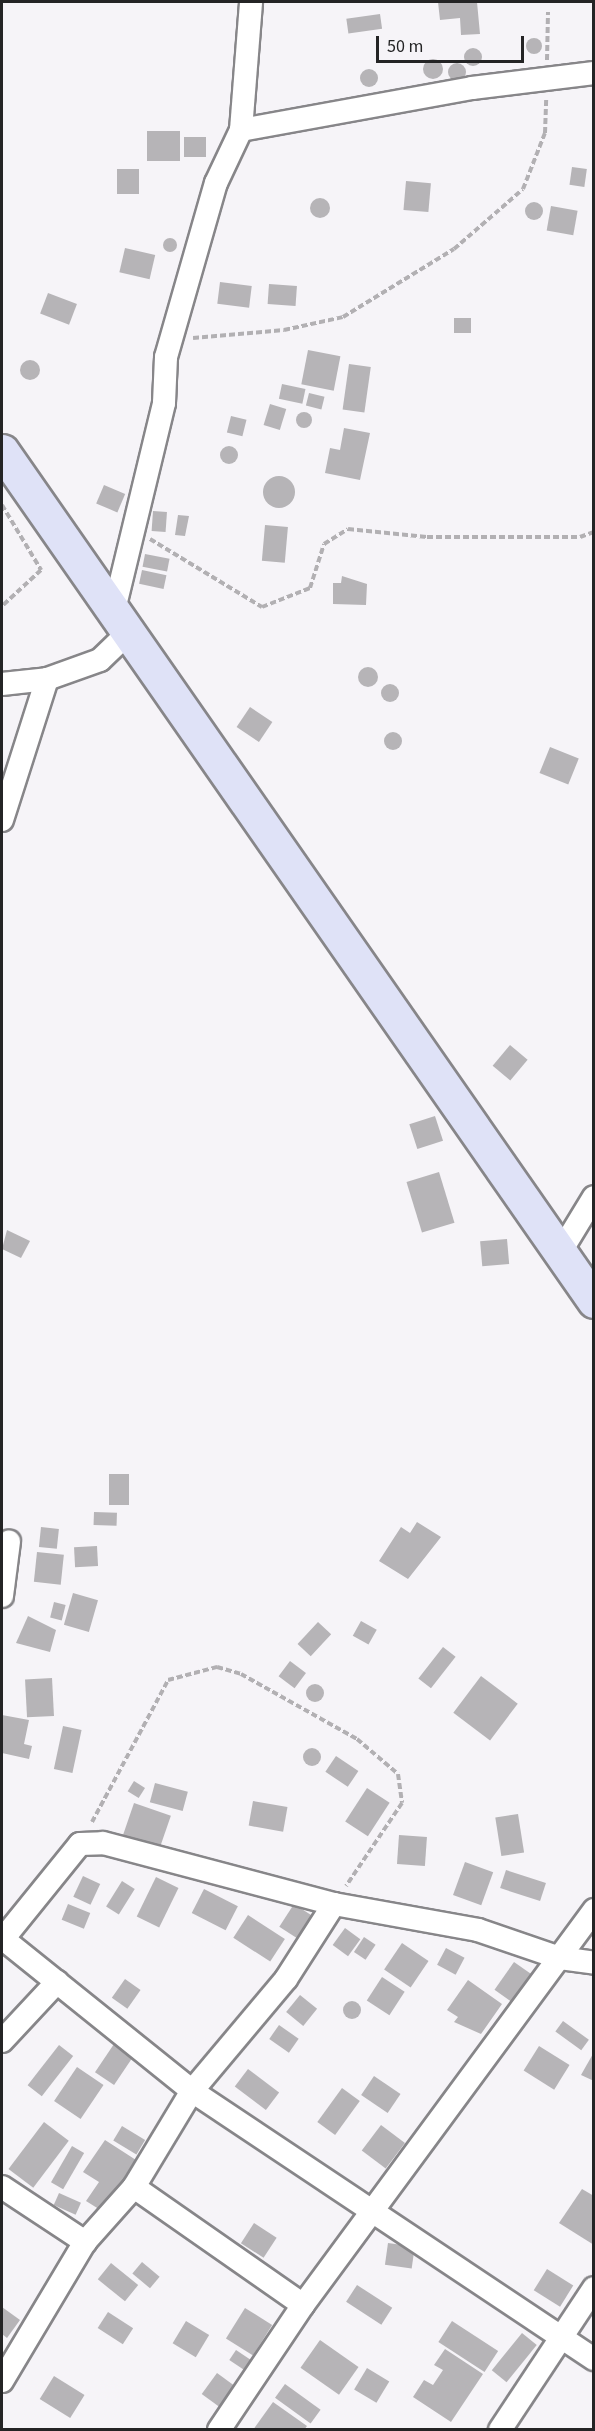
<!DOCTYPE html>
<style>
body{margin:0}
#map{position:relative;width:595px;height:2431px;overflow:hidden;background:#f6f4f8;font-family:"Source Sans 3",sans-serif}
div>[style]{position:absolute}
.building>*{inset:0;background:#b6b4b7;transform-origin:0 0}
.round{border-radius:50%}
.path>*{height:4px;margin-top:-2px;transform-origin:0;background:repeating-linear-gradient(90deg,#b2b0b3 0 6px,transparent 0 9px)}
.roads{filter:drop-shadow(2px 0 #878689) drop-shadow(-2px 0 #878689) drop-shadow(0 2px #878689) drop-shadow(0 -2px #878689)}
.street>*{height:22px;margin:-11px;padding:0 11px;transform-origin:11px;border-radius:11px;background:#fff}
.secondary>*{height:33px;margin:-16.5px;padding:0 16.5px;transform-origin:16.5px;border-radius:16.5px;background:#dfe2f7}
span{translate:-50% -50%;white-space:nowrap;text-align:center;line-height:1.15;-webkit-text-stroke:6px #f6f4f8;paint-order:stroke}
.frame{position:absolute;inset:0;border:3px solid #242425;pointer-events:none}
.scale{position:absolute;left:376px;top:36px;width:148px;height:27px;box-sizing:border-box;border:3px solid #242425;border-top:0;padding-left:8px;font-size:18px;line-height:21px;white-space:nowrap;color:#242425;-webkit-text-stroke:4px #f6f4f8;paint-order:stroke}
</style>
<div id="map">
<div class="building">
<i style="clip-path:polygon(438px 2px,477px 2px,480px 34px,461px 35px,460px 18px,440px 20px)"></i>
<i style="left:380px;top:14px;width:15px;height:34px;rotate:82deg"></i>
<i class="round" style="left:526px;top:38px;width:16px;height:16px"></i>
<i class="round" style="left:464px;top:48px;width:18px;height:18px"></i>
<i class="round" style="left:423px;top:59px;width:20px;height:20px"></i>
<i class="round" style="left:448px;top:63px;width:18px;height:18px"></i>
<i class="round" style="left:360px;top:69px;width:18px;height:18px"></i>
<i style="left:147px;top:131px;width:33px;height:30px"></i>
<i style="left:184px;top:137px;width:22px;height:20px"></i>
<i style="left:572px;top:167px;width:15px;height:18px;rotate:8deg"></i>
<i style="left:117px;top:169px;width:22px;height:25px"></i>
<i style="left:406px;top:181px;width:25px;height:29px;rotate:5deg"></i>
<i class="round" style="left:310px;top:198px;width:20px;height:20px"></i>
<i class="round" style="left:525px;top:202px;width:18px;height:18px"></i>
<i style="left:551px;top:206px;width:27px;height:25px;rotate:10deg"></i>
<i class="round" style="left:163px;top:238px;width:14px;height:14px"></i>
<i style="left:125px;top:248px;width:31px;height:25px;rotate:13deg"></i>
<i style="left:220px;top:282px;width:32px;height:22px;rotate:7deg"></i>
<i style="left:269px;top:284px;width:28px;height:20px;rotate:4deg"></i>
<i style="left:48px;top:293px;width:31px;height:22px;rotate:21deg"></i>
<i style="left:454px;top:318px;width:17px;height:15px"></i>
<i style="left:308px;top:350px;width:33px;height:35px;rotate:11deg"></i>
<i class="round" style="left:20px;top:360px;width:20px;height:20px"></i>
<i style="left:349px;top:364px;width:22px;height:46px;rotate:8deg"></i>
<i style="left:282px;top:384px;width:24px;height:15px;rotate:12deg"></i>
<i style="left:309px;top:393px;width:16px;height:13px;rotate:14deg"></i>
<i style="left:270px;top:404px;width:17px;height:22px;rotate:17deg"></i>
<i class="round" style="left:296px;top:412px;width:16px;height:16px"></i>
<i style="left:231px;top:416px;width:16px;height:17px;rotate:14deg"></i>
<i style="clip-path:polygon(344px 428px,370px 433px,360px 480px,325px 473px,330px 448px,340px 450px)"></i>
<i class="round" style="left:220px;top:446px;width:18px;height:18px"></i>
<i class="round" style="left:263px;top:476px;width:32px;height:32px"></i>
<i style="left:104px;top:485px;width:23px;height:20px;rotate:23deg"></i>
<i style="left:153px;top:511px;width:14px;height:20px;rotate:4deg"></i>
<i style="clip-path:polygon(178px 515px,189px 516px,185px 536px,175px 535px)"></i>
<i style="left:265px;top:525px;width:23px;height:36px;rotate:5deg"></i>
<i style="left:145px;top:554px;width:25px;height:13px;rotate:11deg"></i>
<i style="left:142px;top:570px;width:25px;height:14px;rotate:12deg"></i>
<i style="clip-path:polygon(342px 576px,367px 584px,366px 605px,333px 604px,333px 583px,341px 583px)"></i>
<i class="round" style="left:358px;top:667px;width:20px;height:20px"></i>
<i class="round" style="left:381px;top:684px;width:18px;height:18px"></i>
<i style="left:250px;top:707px;width:27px;height:24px;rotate:34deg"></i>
<i class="round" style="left:384px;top:732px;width:18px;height:18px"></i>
<i style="left:550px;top:747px;width:31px;height:28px;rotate:22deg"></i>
<i style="left:510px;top:1045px;width:23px;height:27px;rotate:40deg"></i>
<i style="left:435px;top:1116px;width:26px;height:27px;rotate:72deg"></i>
<i style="left:439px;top:1172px;width:53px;height:34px;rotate:73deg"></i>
<i style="clip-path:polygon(7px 1230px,30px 1241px,21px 1258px,2px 1249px)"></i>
<i style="left:507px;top:1239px;width:25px;height:27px;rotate:85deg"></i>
<i style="left:109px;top:1474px;width:20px;height:31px"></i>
<i style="left:94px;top:1512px;width:23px;height:13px;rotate:2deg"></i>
<i style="clip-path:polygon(417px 1522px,441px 1537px,408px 1579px,379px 1561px,401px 1527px,410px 1533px)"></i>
<i style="left:41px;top:1527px;width:18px;height:20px;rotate:6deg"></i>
<i style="left:97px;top:1546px;width:20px;height:23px;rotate:87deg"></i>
<i style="left:37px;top:1552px;width:27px;height:30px;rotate:6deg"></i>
<i style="left:73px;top:1593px;width:26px;height:33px;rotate:16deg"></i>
<i style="left:54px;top:1602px;width:12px;height:16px;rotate:14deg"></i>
<i style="clip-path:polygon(28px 1616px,56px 1630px,50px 1652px,16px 1643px)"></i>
<i style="left:361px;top:1621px;width:18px;height:17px;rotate:29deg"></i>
<i style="left:318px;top:1622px;width:18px;height:30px;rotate:43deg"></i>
<i style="left:443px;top:1647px;width:16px;height:40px;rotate:38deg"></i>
<i style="left:290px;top:1661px;width:20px;height:19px;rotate:37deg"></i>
<i style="left:481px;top:1676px;width:46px;height:46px;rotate:37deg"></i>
<i style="left:52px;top:1678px;width:38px;height:27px;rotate:87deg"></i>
<i class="round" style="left:306px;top:1684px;width:18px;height:18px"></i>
<i style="clip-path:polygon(2px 1715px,29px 1720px,24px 1744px,32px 1746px,29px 1759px,2px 1753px)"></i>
<i style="left:63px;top:1726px;width:19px;height:44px;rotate:12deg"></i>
<i class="round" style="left:303px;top:1748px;width:18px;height:18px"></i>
<i style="left:336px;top:1756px;width:27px;height:19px;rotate:34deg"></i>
<i style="left:134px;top:1781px;width:13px;height:12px;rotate:32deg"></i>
<i style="left:155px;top:1783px;width:34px;height:20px;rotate:15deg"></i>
<i style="left:367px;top:1788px;width:27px;height:40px;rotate:33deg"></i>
<i style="left:253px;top:1801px;width:35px;height:25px;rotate:10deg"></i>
<i style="left:134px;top:1803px;width:39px;height:34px;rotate:19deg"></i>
<i style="left:518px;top:1814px;width:39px;height:23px;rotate:81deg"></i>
<i style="left:399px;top:1835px;width:28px;height:29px;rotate:4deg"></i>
<i style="left:465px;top:1862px;width:30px;height:35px;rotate:20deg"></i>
<i style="left:506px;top:1870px;width:42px;height:19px;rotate:18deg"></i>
<i style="left:83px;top:1876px;width:19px;height:23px;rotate:25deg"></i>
<i style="left:156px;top:1877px;width:25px;height:44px;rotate:26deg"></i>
<i style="left:122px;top:1881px;width:15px;height:30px;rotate:32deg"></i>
<i style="left:204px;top:1889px;width:38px;height:27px;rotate:27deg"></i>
<i style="left:68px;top:1904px;width:24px;height:17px;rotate:22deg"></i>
<i style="left:294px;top:1904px;width:24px;height:27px;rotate:33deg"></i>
<i style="left:248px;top:1915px;width:44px;height:27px;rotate:33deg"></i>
<i style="left:345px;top:1928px;width:19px;height:21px;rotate:36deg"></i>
<i style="left:364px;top:1937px;width:14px;height:18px;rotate:34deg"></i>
<i style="left:402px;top:1943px;width:32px;height:32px;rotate:34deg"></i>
<i style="left:446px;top:1948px;width:21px;height:19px;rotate:28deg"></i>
<i style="left:514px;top:1962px;width:21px;height:34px;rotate:35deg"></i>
<i style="left:382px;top:1977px;width:27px;height:28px;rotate:33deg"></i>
<i style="left:125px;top:1979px;width:19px;height:23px;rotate:35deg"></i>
<i style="clip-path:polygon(468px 1980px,502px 2004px,481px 2034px,454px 2022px,458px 2017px,447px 2010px)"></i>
<i style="left:300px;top:1995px;width:22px;height:22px;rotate:39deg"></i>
<i class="round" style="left:343px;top:2001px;width:18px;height:18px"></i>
<i style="left:563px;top:2021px;width:32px;height:13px;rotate:36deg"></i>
<i style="left:279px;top:2025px;width:24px;height:17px;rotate:35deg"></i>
<i style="left:114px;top:2044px;width:23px;height:34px;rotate:34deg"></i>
<i style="left:59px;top:2045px;width:18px;height:51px;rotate:38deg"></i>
<i style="left:539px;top:2046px;width:36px;height:29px;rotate:32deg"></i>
<i style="clip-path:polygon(594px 2052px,594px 2081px,581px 2075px)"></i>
<i style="left:77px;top:2067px;width:32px;height:41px;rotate:34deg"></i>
<i style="left:248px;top:2069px;width:39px;height:22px;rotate:37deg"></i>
<i style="left:374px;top:2076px;width:32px;height:23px;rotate:34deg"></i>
<i style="left:342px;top:2088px;width:22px;height:42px;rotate:36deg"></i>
<i style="left:44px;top:2122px;width:31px;height:59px;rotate:37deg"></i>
<i style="left:381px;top:2125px;width:30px;height:32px;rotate:37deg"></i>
<i style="left:122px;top:2126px;width:27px;height:17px;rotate:31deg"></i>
<i style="clip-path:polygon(105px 2140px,136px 2160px,102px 2211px,86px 2201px,99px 2182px,83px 2172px)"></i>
<i style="left:72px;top:2146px;width:14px;height:42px;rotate:30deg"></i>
<i style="clip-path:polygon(582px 2189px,594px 2196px,594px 2245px,559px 2223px)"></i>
<i style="left:59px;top:2193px;width:24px;height:13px;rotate:24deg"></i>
<i style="left:254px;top:2223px;width:27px;height:24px;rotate:33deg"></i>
<i style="left:388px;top:2243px;width:27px;height:22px;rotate:8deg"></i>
<i style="left:142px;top:2262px;width:23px;height:15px;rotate:40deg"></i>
<i style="left:111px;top:2263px;width:35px;height:21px;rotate:39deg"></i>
<i style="left:547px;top:2269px;width:31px;height:25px;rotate:32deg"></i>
<i style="left:357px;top:2285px;width:42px;height:20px;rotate:33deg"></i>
<i style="clip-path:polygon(2px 2307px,20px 2320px,7px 2338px,2px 2334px)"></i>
<i style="left:245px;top:2308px;width:32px;height:36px;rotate:32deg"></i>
<i style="left:108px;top:2312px;width:30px;height:19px;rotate:33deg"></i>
<i style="left:186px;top:2321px;width:27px;height:26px;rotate:31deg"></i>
<i style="left:452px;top:2321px;width:55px;height:25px;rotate:33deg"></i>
<i style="left:522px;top:2333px;width:19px;height:48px;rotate:39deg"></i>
<i style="left:320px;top:2340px;width:47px;height:34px;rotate:35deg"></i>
<i style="clip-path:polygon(445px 2349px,483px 2374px,451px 2422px,413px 2397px,424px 2380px,433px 2385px,443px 2370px,434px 2365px)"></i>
<i style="left:236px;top:2350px;width:18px;height:12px;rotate:34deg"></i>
<i style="left:367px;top:2368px;width:26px;height:25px;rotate:31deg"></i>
<i style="left:217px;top:2373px;width:22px;height:26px;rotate:36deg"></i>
<i style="left:54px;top:2376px;width:36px;height:27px;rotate:32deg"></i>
<i style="left:285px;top:2384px;width:44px;height:17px;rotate:36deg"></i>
<i style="clip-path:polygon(273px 2402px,307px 2426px,304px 2430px,253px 2430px)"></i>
</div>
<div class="path">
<i style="left:547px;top:60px;width:48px;rotate:-88.8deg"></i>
<i style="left:193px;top:338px;width:91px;rotate:-5deg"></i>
<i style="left:284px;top:330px;width:60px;rotate:-12.4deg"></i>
<i style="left:343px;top:317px;width:130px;rotate:-31.5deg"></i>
<i style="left:454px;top:249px;width:91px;rotate:-41deg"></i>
<i style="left:523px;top:189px;width:60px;rotate:-68.6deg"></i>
<i style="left:545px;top:133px;width:36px;rotate:-88deg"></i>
<i style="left:2px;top:505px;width:76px;rotate:59deg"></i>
<i style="left:41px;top:570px;width:53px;rotate:137.3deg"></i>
<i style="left:150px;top:539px;width:131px;rotate:31.3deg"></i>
<i style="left:262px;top:607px;width:52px;rotate:-21.6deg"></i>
<i style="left:310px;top:588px;width:46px;rotate:-72.3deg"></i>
<i style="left:324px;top:544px;width:28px;rotate:-32deg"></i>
<i style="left:348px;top:529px;width:79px;rotate:5.8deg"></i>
<i style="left:427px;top:537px;width:153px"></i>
<i style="left:580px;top:537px;width:15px;rotate:-20deg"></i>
<i style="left:92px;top:1822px;width:161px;rotate:-61.8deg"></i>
<i style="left:168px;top:1680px;width:51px;rotate:-14.9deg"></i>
<i style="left:217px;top:1667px;width:25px;rotate:16deg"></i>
<i style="left:241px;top:1674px;width:133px;rotate:29.3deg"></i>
<i style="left:357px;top:1739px;width:54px;rotate:40.5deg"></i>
<i style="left:398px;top:1774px;width:29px;rotate:82deg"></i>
<i style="left:402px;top:1803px;width:100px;rotate:124deg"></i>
</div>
<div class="roads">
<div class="street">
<i style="left:241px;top:130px;width:235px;rotate:-10.3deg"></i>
<i style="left:472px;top:88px;width:123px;rotate:-7deg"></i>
<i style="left:114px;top:610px;width:213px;rotate:-76.4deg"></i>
<i style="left:164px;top:403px;width:46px;rotate:-87.5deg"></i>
<i style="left:166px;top:357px;width:181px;rotate:-74deg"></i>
<i style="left:216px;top:183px;width:59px;rotate:-64.7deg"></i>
<i style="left:241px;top:130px;width:128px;rotate:-85.5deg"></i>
<i style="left:2px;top:684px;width:45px;rotate:-6.3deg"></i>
<i style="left:47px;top:679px;width:56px;rotate:-19.7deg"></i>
<i style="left:100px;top:660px;width:40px;rotate:-44deg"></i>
<i style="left:2px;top:820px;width:148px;rotate:-72.3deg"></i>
<i style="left:558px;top:1256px;width:69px;rotate:-58.6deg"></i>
<i style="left:2px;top:1596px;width:55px;rotate:-82.7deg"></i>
<i style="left:2px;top:1938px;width:244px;rotate:38.8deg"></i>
<i style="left:192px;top:2091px;width:483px;rotate:33.7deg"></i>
<i style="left:3px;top:1939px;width:122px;rotate:-51deg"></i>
<i style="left:80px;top:1844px;width:23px;rotate:-2deg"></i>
<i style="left:103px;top:1843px;width:239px;rotate:14.8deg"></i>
<i style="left:334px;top:1904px;width:146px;rotate:10.2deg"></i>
<i style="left:478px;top:1930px;width:87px;rotate:18.9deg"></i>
<i style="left:560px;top:1958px;width:34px;rotate:8deg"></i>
<i style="left:2px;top:2041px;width:81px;rotate:-47deg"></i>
<i style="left:2px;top:2187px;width:100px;rotate:33.5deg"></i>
<i style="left:134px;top:2187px;width:206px;rotate:34.9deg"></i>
<i style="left:2px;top:2381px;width:162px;rotate:-59.2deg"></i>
<i style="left:85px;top:2242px;width:74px;rotate:-48.3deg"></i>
<i style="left:134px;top:2187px;width:112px;rotate:-58.9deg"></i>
<i style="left:192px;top:2091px;width:146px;rotate:-50deg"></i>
<i style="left:286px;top:1979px;width:89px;rotate:-57.4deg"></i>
<i style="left:219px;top:2430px;width:151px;rotate:-56.1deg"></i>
<i style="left:303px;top:2305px;width:491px;rotate:-53.6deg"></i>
<i style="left:500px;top:2430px;width:170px;rotate:-56.5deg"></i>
</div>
<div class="secondary">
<i style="left:2px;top:451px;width:1036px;rotate:55.14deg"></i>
</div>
</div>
<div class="frame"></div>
<div class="scale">50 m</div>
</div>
